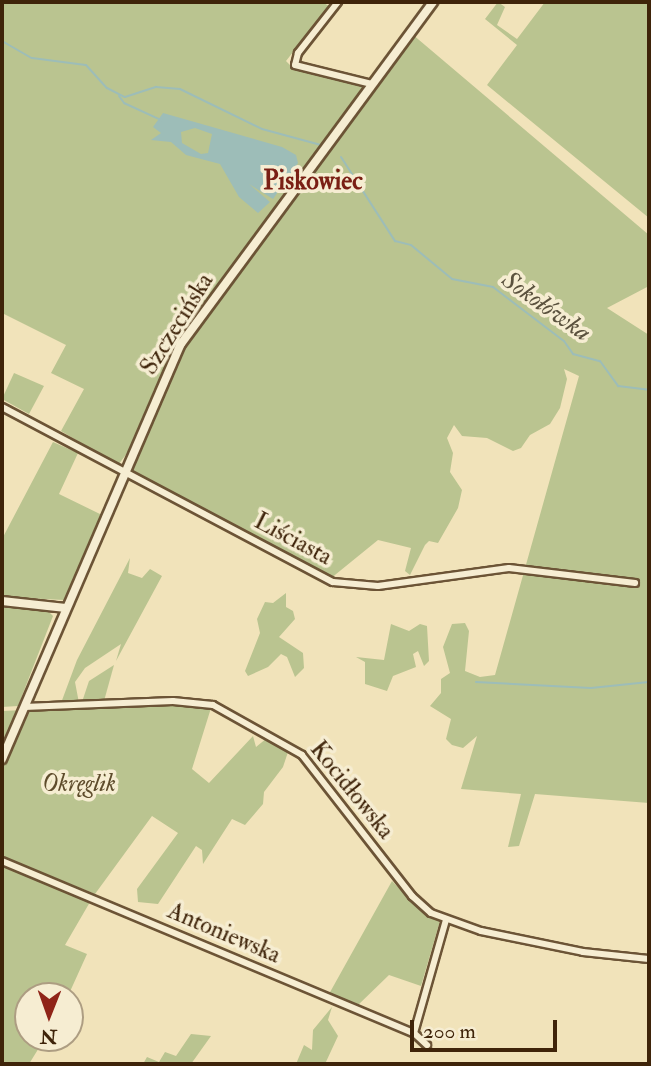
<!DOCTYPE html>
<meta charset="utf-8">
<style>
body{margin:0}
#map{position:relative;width:651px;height:1066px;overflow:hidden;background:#f1e3ba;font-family:"IM FELL Double Pica",serif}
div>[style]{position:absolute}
.green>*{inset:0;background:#bac490}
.water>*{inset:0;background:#9dbdb8}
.stream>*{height:2px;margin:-1px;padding:0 1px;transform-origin:1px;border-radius:1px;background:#9dbdb8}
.roads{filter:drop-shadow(2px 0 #6c5436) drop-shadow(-2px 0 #6c5436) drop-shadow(0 2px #6c5436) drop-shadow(0 -2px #6c5436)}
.street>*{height:6px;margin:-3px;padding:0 3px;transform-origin:3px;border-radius:3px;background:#f6edd2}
.secondary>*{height:8px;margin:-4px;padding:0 4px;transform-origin:4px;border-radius:4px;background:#f6edd2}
span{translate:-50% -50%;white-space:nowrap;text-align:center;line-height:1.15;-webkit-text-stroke:7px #f6edd2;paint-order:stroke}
.street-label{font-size:24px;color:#3f240a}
.park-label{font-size:24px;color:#5e4c2c;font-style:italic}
.neighbourhood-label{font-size:26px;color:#7a1f14;font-weight:700}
.water-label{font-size:26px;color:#5b523e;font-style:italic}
.frame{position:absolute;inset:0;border:4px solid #3f240a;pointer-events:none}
.north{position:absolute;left:14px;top:982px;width:70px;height:70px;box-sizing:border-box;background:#f6edd2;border:2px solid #ad9d82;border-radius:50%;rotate:181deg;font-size:19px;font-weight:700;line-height:28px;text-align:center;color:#3f240a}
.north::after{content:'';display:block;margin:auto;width:24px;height:32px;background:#8f2418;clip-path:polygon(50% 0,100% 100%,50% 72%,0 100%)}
.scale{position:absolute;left:410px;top:1020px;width:147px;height:32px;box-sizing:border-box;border:4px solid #3f240a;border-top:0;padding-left:9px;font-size:21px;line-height:24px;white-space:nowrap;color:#3f240a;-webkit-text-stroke:5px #f6edd2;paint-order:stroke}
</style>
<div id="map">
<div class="green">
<i style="clip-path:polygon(2px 2px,322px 2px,329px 6px,286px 61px,295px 70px,373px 86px,412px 34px,649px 235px,649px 286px,607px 308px,649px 335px,649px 803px,535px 794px,519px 846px,508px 847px,521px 794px,461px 789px,477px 736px,463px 748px,452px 745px,446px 739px,451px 719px,430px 706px,441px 693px,441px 679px,450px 673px,443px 647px,452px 624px,465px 623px,469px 631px,465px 671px,480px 677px,495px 675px,579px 376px,564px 369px,567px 379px,560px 408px,550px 424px,530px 435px,521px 448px,513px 451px,487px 438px,462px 436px,454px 425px,447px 438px,453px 453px,450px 472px,462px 490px,458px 508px,438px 543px,429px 541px,425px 545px,410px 575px,405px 571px,411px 548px,378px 540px,330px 579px,128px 469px,159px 393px,154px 390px,128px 452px,118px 465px,61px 431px,84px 389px,51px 373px,66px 345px,2px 313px)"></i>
<i style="clip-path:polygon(498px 2px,505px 7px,497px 25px,517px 39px,545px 2px,649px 2px,649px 218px,487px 85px,517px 45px,485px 19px)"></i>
<i style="clip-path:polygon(14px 373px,44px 386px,29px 414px,2px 399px)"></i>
<i style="clip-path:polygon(53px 442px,78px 453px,59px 494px,102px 515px,64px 600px,2px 597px,2px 539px)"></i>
<i style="clip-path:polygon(130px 558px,128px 573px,142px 578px,150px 569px,162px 576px,116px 661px,121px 644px,85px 668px,75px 682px,79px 703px,61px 703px,77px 660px)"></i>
<i style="clip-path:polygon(286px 593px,286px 607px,293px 611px,295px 619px,279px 637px,303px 653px,304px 668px,295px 677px,287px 657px,281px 654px,268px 667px,248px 676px,245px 671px,260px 633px,257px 619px,265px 602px,273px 603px)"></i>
<i style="clip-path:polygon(2px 606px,48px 611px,53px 616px,18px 706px,2px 707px)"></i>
<i style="clip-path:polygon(391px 624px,409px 631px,420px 624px,427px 626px,429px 661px,424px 666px,418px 651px,413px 654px,416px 667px,393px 676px,387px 691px,365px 684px,365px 662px,356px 657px,384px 660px)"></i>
<i style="clip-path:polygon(114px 665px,104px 701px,82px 702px,89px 681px)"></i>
<i style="clip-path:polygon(162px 704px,211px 708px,192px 769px,209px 783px,253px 736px,256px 747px,267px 738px,289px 749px,283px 767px,264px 792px,263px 804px,245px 825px,232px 819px,203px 864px,202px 850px,196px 846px,158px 904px,138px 902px,137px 889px,178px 833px,152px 816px,95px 894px,2px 856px,2px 711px)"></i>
<i style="clip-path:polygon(2px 864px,90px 902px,65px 945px,87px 954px,68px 996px,28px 996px,28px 1038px,45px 1038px,29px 1064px,2px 1064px)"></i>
<i style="clip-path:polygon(392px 881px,417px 907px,440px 921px,421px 986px,389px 975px,356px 1007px,329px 994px)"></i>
<i style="clip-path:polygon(332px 1007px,328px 1020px,338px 1036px,325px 1064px,296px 1064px,304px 1045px,312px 1050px,313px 1030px)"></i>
<i style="clip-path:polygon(191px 1034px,211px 1036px,191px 1064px,143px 1064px,147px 1057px,159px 1062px,165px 1052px,176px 1056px)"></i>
</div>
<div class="water">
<i style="clip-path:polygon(evenodd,163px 113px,282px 147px,296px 155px,298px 163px,273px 199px,249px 184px,270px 202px,258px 213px,239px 197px,220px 164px,186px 155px,171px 142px,151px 140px,161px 133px,153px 127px,163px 113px,195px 128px,212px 134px,208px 153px,201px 154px,182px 143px,181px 132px,195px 128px)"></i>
</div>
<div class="stream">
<i style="left:2px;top:41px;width:34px;rotate:30deg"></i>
<i style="left:32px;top:58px;width:54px;rotate:7.4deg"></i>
<i style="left:86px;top:65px;width:31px;rotate:48deg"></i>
<i style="left:107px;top:88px;width:20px;rotate:27deg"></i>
<i style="left:125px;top:97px;width:33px;rotate:-18deg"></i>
<i style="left:156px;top:87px;width:24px;rotate:5deg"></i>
<i style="left:180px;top:89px;width:91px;rotate:26deg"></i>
<i style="left:262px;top:129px;width:61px;rotate:15.2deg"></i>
<i style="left:119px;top:96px;width:9px;rotate:54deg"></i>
<i style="left:124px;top:103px;width:41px;rotate:24.7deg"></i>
<i style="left:341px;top:157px;width:100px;rotate:57.3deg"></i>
<i style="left:395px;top:241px;width:16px;rotate:14deg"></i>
<i style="left:411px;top:245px;width:53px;rotate:39.7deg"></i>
<i style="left:452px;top:279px;width:42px;rotate:11deg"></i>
<i style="left:493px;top:287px;width:89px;rotate:37.3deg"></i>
<i style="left:564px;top:341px;width:16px;rotate:55deg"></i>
<i style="left:573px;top:354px;width:28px;rotate:15deg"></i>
<i style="left:600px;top:361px;width:31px;rotate:54deg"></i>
<i style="left:618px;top:386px;width:31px;rotate:7deg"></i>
<i style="left:476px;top:682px;width:115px;rotate:3deg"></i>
<i style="left:591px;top:688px;width:58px;rotate:-5.9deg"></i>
</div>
<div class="roads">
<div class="street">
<i style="left:338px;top:2px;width:65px;rotate:128.1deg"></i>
<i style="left:298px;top:53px;width:12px;rotate:104deg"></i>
<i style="left:295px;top:65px;width:79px;rotate:13.9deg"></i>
<i style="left:2px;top:407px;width:374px;rotate:27.9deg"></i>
<i style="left:333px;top:582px;width:45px;rotate:5.1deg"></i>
<i style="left:378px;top:586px;width:132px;rotate:-7.8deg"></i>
<i style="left:509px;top:568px;width:127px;rotate:6.8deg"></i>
<i style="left:24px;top:707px;width:149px;rotate:-2.3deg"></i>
<i style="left:173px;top:701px;width:40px;rotate:5.7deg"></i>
<i style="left:213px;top:705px;width:102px;rotate:29.3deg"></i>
<i style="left:302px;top:755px;width:179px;rotate:52deg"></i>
<i style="left:412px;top:896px;width:25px;rotate:42deg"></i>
<i style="left:431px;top:913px;width:53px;rotate:19.8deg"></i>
<i style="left:481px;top:931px;width:104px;rotate:11.6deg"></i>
<i style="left:583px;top:952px;width:66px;rotate:6.1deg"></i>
<i style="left:2px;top:861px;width:446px;rotate:22.7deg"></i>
<i style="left:414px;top:1033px;width:18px;rotate:43deg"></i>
<i style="left:414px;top:1033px;width:117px;rotate:-74.2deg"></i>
</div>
<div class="secondary">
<i style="left:2px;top:601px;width:64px;rotate:6.2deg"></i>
<i style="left:2px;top:759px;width:452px;rotate:-66.7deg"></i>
<i style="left:181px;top:344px;width:425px;rotate:-53.6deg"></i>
</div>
</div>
<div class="street-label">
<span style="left:177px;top:324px;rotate:-58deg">Szczecińska</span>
<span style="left:293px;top:539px;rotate:28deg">Liściasta</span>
<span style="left:352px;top:790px;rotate:51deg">Kocidłowska</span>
<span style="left:224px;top:933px;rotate:23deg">Antoniewska</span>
</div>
<div class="park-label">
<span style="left:79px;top:784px">Okręglik</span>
</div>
<div class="neighbourhood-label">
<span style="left:313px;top:182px">Piskowiec</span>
</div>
<div class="water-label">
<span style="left:546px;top:307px;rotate:35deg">Sokołówka</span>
</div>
<div class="frame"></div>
<div class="north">N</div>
<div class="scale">200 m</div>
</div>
